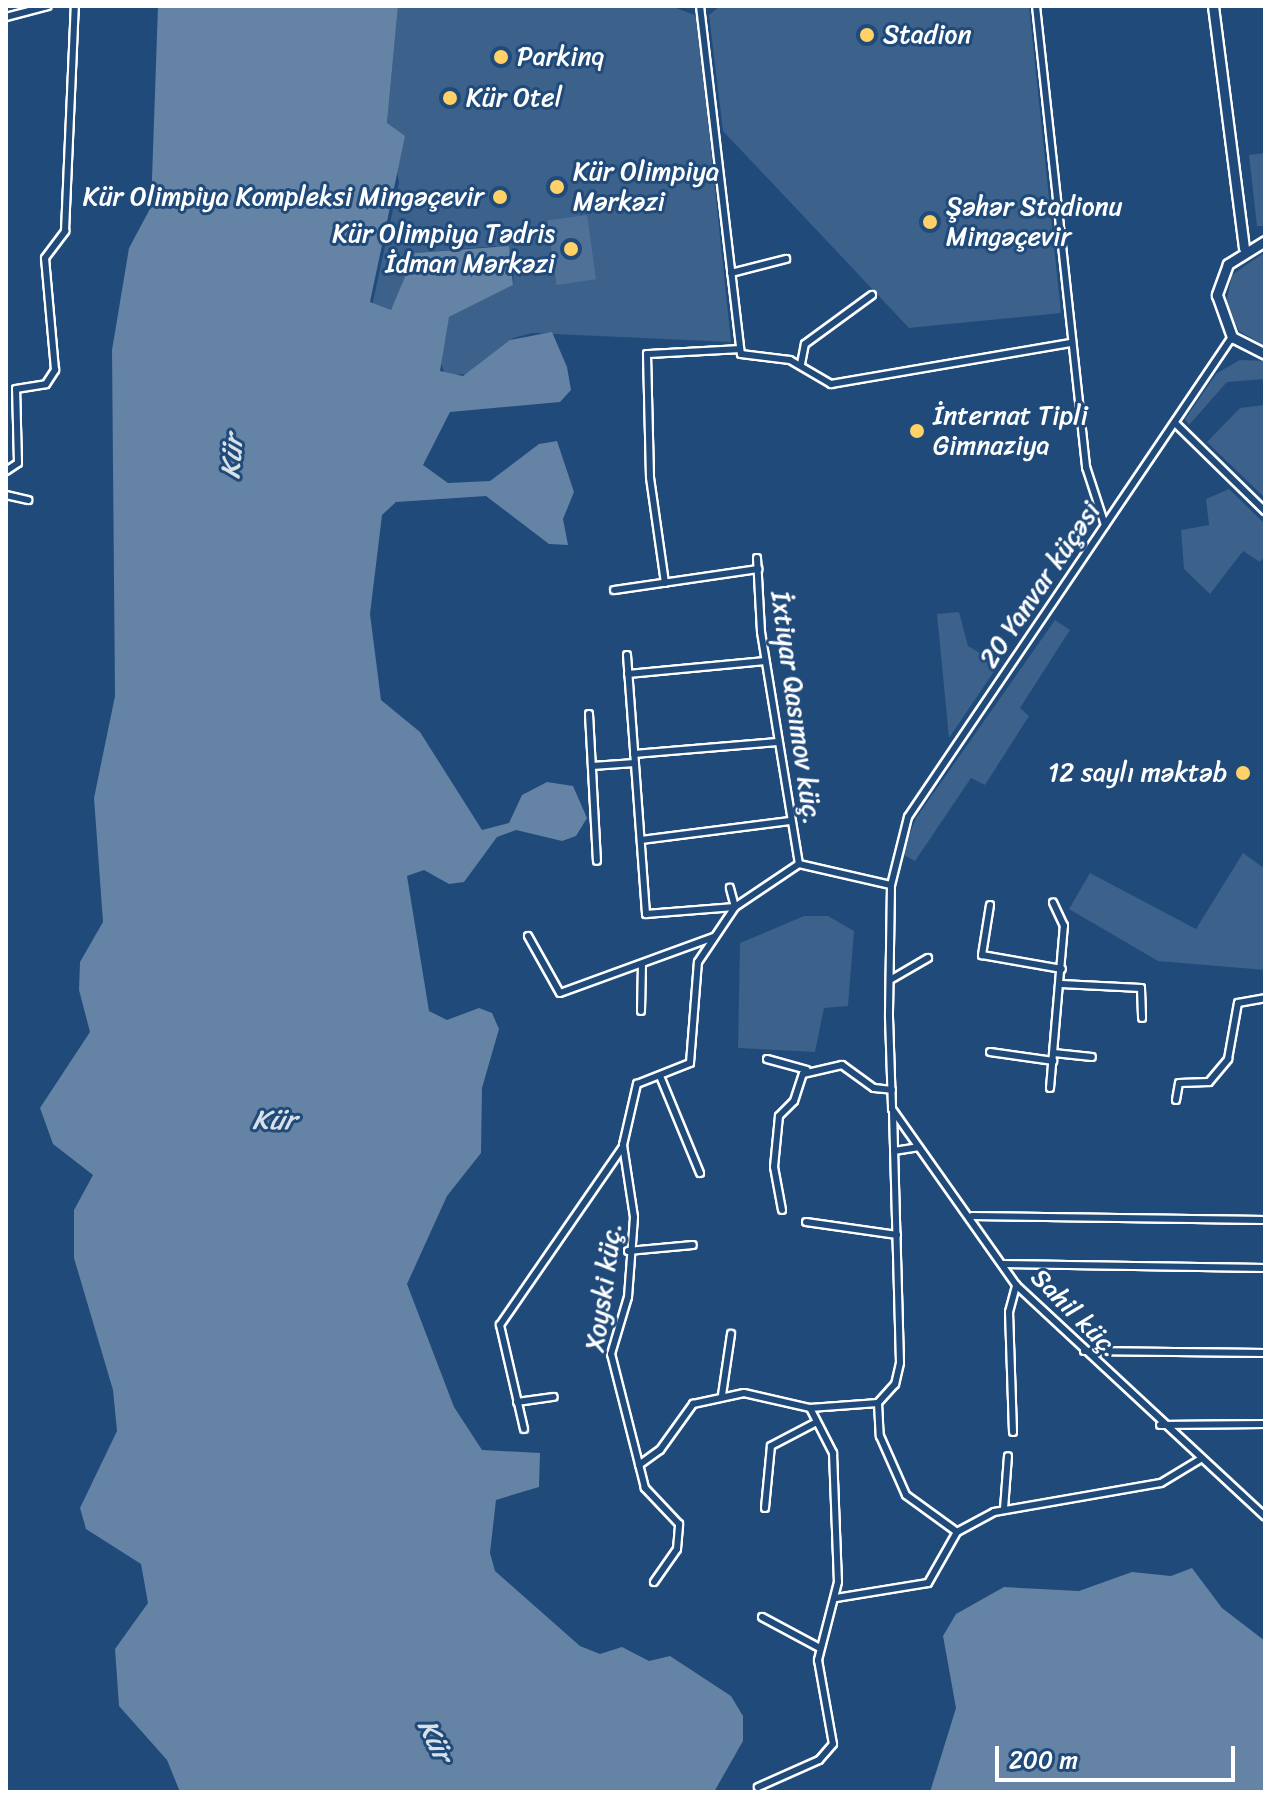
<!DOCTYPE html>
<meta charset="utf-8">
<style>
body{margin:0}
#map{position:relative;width:1271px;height:1798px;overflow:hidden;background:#1f4a7a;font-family:Sriracha,sans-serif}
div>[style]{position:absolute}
.green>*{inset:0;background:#3c618b}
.water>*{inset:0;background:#6583a4}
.building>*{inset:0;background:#507197;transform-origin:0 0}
.roads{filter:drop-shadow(2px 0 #fff) drop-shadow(-2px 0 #fff) drop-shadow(0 2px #fff) drop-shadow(0 -2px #fff)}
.street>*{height:6px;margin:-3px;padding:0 3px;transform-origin:3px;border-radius:3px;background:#1f4a7a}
.secondary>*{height:9px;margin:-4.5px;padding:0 4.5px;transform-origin:4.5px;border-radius:4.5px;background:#1f4a7a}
.dots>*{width:22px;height:22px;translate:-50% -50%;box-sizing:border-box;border:4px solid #1f4a7a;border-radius:50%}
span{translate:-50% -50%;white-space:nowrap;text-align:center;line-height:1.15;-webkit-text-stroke:6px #1f4a7a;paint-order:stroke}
.poi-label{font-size:26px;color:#fff}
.left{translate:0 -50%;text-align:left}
.right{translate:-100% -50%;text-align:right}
.street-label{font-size:26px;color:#fff}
.water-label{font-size:28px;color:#d8e0e8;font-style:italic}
.frame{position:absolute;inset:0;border:8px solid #fff;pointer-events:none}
.scale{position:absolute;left:995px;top:1746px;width:240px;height:36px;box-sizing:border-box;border:4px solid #fff;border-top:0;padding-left:10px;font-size:24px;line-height:28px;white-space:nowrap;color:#fff;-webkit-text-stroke:6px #1f4a7a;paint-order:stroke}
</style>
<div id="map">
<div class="green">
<i style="clip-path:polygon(398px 6px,671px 6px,697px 16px,731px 342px,532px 333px,513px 338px,470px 374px,445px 375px,439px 356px,449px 317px,513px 285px,514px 268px,496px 246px,415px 253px,393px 307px,387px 313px,372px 306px,399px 182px,387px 123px)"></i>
<i style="clip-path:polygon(720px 6px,1029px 6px,1061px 313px,909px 328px,723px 131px,709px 15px)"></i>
<i style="clip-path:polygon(1265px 153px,1265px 226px,1257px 226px,1249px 155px)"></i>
<i style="clip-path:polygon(1265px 252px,1265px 346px,1239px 331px,1226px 304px,1232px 275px)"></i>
<i style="clip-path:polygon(1240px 360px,1265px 361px,1265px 379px,1227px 382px,1189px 425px,1185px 419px,1217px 373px)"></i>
<i style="clip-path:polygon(1265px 405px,1265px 498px,1207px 442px,1240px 408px)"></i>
<i style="clip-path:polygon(1229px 489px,1265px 524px,1265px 555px,1260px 562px,1243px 551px,1210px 594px,1184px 569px,1181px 530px,1209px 525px,1206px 499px)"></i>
<i style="clip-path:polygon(959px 612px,968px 646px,999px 664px,949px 738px,937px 614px)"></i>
<i style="clip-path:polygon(1055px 620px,1070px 630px,1020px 708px,1029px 716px,985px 785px,971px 778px,915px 861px,902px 854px,916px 818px)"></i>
<i style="clip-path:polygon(1243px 853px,1265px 869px,1265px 970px,1158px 961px,1069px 909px,1090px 873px,1196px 929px)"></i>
<i style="clip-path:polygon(804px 916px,828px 916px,854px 931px,848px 1006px,824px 1008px,815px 1052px,738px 1048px,740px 943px)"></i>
</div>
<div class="water">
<i style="clip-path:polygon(158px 6px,398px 6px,387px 123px,405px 136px,370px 302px,391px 310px,415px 253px,509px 246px,513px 285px,449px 317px,440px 371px,463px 376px,510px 340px,552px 332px,567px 367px,571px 390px,560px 402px,450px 412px,423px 465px,448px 483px,490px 481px,539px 444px,557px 441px,574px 492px,563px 519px,568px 545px,549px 544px,486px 496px,396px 502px,382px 515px,370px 614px,381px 700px,420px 732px,482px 830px,509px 823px,522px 795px,547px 782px,573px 786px,587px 818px,576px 836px,562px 841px,516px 830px,497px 837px,464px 882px,449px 884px,424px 870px,407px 876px,429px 1011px,447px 1020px,479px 1008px,492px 1013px,499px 1029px,482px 1088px,481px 1153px,447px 1196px,407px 1284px,454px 1407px,482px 1450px,540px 1453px,539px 1487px,496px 1500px,490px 1553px,495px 1571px,580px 1646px,600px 1654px,622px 1647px,649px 1661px,670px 1656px,731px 1696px,743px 1716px,743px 1741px,714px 1792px,180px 1792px,167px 1760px,119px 1706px,115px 1649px,148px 1603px,141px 1564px,86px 1529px,80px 1508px,117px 1431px,113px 1390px,74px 1258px,74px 1210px,93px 1175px,53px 1144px,40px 1108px,90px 1032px,79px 990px,80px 962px,103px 922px,94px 798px,115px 696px,112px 350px,129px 248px,151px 207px)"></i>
<i style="clip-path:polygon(1192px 1568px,1222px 1608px,1265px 1641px,1265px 1792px,930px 1792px,956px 1708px,943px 1636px,956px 1614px,1004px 1587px,1079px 1591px,1132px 1572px,1171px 1576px)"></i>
</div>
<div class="building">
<i style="left:587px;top:215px;width:65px;height:40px;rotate:82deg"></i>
</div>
<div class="roads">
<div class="street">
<i style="left:700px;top:6px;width:350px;rotate:83.3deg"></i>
<i style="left:741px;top:354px;width:49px;rotate:7deg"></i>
<i style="left:790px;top:360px;width:48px;rotate:30.3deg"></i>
<i style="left:831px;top:384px;width:243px;rotate:-9.7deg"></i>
<i style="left:1036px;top:6px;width:464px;rotate:83.8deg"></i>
<i style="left:1086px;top:467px;width:61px;rotate:71.9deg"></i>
<i style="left:6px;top:17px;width:43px;rotate:-14.7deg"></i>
<i style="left:731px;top:273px;width:57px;rotate:-14.3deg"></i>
<i style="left:1232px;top:337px;width:579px;rotate:124.02deg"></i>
<i style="left:908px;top:817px;width:70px;rotate:104deg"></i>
<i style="left:891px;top:885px;width:132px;rotate:90.9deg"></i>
<i style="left:889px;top:1017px;width:92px;rotate:88.1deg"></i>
<i style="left:892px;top:1109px;width:215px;rotate:54.8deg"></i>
<i style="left:1016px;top:1285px;width:340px;rotate:42.9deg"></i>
<i style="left:801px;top:364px;width:20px;rotate:-79deg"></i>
<i style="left:805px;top:344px;width:83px;rotate:-36.2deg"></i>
<i style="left:1175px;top:423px;width:126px;rotate:44.4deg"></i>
<i style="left:6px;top:471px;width:14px;rotate:-34deg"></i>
<i style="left:18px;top:463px;width:74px;rotate:-91.5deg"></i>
<i style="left:16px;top:389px;width:30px;rotate:-9deg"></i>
<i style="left:46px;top:384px;width:17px;rotate:-57deg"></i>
<i style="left:55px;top:370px;width:112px;rotate:-95.1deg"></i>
<i style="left:45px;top:258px;width:34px;rotate:-53deg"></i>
<i style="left:65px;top:231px;width:225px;rotate:-87.5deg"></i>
<i style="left:6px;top:495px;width:23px;rotate:13deg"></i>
<i style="left:757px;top:558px;width:74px;rotate:86.9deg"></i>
<i style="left:761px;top:632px;width:235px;rotate:80.7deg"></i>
<i style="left:665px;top:583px;width:107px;rotate:-98.1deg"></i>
<i style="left:650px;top:477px;width:123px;rotate:-91.4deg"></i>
<i style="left:647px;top:354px;width:91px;rotate:-3.1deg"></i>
<i style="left:614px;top:590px;width:146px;rotate:-8.3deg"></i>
<i style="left:627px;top:655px;width:260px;rotate:85.8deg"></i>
<i style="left:646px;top:914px;width:89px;rotate:-4.5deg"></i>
<i style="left:735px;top:907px;width:20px;rotate:-105deg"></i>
<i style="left:628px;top:674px;width:138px;rotate:-5.4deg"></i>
<i style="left:589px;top:714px;width:147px;rotate:86.9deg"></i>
<i style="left:634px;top:754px;width:144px;rotate:-4.8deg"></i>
<i style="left:592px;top:766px;width:43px;rotate:-4deg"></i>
<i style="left:641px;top:840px;width:150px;rotate:-7.3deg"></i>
<i style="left:990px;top:905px;width:51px;rotate:99.1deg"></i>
<i style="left:982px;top:955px;width:81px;rotate:9.9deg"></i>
<i style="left:528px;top:936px;width:65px;rotate:60.7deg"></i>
<i style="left:560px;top:993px;width:164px;rotate:-20deg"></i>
<i style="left:890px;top:980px;width:44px;rotate:-30.1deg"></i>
<i style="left:1061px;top:984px;width:80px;rotate:2.9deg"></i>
<i style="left:1141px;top:988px;width:30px;rotate:88deg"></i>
<i style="left:641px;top:1011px;width:47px;rotate:-88.8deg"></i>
<i style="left:990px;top:1052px;width:64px;rotate:8.1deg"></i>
<i style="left:1054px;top:1053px;width:38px;rotate:6deg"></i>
<i style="left:767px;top:1059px;width:41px;rotate:15.4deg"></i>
<i style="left:660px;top:1076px;width:105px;rotate:67.6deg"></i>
<i style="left:1050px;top:1088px;width:163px;rotate:-85.1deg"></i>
<i style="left:1064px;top:926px;width:26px;rotate:-115deg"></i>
<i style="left:1176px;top:1100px;width:17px;rotate:-80deg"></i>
<i style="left:1179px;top:1083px;width:30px;rotate:-2deg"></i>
<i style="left:1209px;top:1082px;width:30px;rotate:-50deg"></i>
<i style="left:1228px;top:1059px;width:57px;rotate:-79.9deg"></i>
<i style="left:1238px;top:1003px;width:27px;rotate:-10deg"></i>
<i style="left:893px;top:1112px;width:251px;rotate:88.4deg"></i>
<i style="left:900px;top:1363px;width:22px;rotate:103deg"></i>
<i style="left:895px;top:1384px;width:25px;rotate:132deg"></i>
<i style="left:878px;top:1403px;width:33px;rotate:87deg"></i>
<i style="left:880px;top:1436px;width:64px;rotate:66.2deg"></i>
<i style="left:906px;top:1495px;width:63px;rotate:36deg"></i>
<i style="left:894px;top:1151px;width:24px;rotate:-9deg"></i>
<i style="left:782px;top:1210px;width:44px;rotate:-100.5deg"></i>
<i style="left:774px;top:1167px;width:51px;rotate:-84.4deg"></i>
<i style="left:779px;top:1116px;width:21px;rotate:-45deg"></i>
<i style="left:794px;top:1101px;width:28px;rotate:-72deg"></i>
<i style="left:803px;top:1074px;width:40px;rotate:-13deg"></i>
<i style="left:842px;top:1065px;width:39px;rotate:36deg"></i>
<i style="left:874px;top:1088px;width:18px;rotate:6deg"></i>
<i style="left:972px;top:1216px;width:293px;rotate:0.8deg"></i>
<i style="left:806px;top:1222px;width:92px;rotate:8.1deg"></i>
<i style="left:628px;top:1251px;width:65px;rotate:-5.3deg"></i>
<i style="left:1003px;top:1264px;width:262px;rotate:0.9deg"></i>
<i style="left:1084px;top:1351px;width:181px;rotate:0.6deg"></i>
<i style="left:722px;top:1395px;width:62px;rotate:-81.6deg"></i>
<i style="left:517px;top:1402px;width:37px;rotate:-8deg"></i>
<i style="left:810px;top:1408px;width:68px;rotate:-4.2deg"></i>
<i style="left:1160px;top:1425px;width:105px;rotate:-0.5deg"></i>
<i style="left:524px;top:1429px;width:107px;rotate:-103deg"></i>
<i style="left:500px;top:1325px;width:216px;rotate:-55.4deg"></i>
<i style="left:1013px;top:1432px;width:120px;rotate:-91.9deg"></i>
<i style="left:1009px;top:1312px;width:28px;rotate:-75deg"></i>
<i style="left:639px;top:1465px;width:26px;rotate:-36deg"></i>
<i style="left:660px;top:1450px;width:57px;rotate:-54.3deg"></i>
<i style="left:693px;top:1404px;width:52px;rotate:-12.2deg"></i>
<i style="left:744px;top:1393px;width:68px;rotate:12.8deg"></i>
<i style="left:810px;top:1408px;width:51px;rotate:62.9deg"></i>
<i style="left:833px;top:1453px;width:129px;rotate:87.8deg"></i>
<i style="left:838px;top:1582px;width:81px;rotate:104.4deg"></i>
<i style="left:818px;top:1660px;width:85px;rotate:79.9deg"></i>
<i style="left:833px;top:1744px;width:21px;rotate:131deg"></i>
<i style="left:819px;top:1760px;width:67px;rotate:156.1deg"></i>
<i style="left:765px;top:1508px;width:62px;rotate:-84.5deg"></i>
<i style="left:771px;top:1446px;width:50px;rotate:-27.6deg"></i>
<i style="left:1004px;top:1509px;width:53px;rotate:-85.7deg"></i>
<i style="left:654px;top:1582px;width:40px;rotate:-55.1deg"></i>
<i style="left:677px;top:1549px;width:25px;rotate:-85deg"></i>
<i style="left:679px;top:1524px;width:50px;rotate:-133.4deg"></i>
<i style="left:645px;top:1488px;width:138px;rotate:-104.2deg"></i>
<i style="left:611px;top:1354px;width:59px;rotate:-73.4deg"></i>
<i style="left:628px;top:1297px;width:80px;rotate:-85.7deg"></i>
<i style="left:634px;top:1217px;width:73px;rotate:-98.7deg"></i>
<i style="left:623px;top:1145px;width:63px;rotate:-77.1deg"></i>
<i style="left:637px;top:1084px;width:57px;rotate:-21.6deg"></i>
<i style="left:690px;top:1063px;width:101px;rotate:-85.5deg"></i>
<i style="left:698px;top:962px;width:66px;rotate:-56.1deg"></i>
<i style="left:735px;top:907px;width:77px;rotate:-33.9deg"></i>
<i style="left:799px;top:864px;width:94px;rotate:12.9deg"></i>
<i style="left:836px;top:1598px;width:93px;rotate:-9.3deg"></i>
<i style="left:928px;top:1583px;width:59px;rotate:-60.4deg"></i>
<i style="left:957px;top:1532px;width:42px;rotate:-28.4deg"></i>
<i style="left:994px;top:1512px;width:169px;rotate:-9.9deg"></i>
<i style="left:1161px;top:1483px;width:44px;rotate:-31.2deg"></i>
<i style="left:762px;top:1617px;width:64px;rotate:28.2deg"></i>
</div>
<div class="secondary">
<i style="left:1213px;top:6px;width:244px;rotate:82.7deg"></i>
<i style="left:1265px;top:241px;width:44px;rotate:148.1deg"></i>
<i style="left:1228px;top:264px;width:33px;rotate:110deg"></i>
<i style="left:1217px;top:295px;width:45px;rotate:70.3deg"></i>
<i style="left:1232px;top:337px;width:37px;rotate:27deg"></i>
</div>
</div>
<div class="dots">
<i style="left:867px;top:35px;background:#ffd166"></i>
<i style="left:501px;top:57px;background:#ffd166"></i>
<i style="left:450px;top:98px;background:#ffd166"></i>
<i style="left:557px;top:187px;background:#ffd166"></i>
<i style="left:500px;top:197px;background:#ffd166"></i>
<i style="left:930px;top:222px;background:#ffd166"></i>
<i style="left:571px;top:249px;background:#ffd166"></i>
<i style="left:917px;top:431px;background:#ffd166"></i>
<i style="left:1243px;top:773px;background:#ffd166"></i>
</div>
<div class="poi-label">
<span class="left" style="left:883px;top:35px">Stadion</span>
<span class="left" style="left:517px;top:57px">Parkinq</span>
<span class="left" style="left:466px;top:98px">Kür Otel</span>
<span class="left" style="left:573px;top:187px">Kür Olimpiya<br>Mərkəzi</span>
<span class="right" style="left:484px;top:197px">Kür Olimpiya Kompleksi Mingəçevir</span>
<span class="left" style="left:946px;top:222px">Şəhər Stadionu<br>Mingəçevir</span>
<span class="right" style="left:555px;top:249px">Kür Olimpiya Tədris<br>İdman Mərkəzi</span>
<span class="left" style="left:933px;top:431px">İnternat Tipli<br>Gimnaziya</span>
<span class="right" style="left:1227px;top:773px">12 saylı məktəb</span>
</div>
<div class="street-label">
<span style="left:1040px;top:585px;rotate:-56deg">20 Yanvar küçəsi</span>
<span style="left:796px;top:708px;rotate:82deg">İxtiyar Qasımov küç.</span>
<span style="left:604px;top:1287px;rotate:-82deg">Xoyski küç.</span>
<span style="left:1075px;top:1313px;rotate:45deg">Sahil küç.</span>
</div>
<div class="water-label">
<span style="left:232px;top:457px;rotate:-86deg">Kür</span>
<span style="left:274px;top:1120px">Kür</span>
<span style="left:435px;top:1740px;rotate:63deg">Kür</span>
</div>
<div class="frame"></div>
<div class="scale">200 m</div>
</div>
